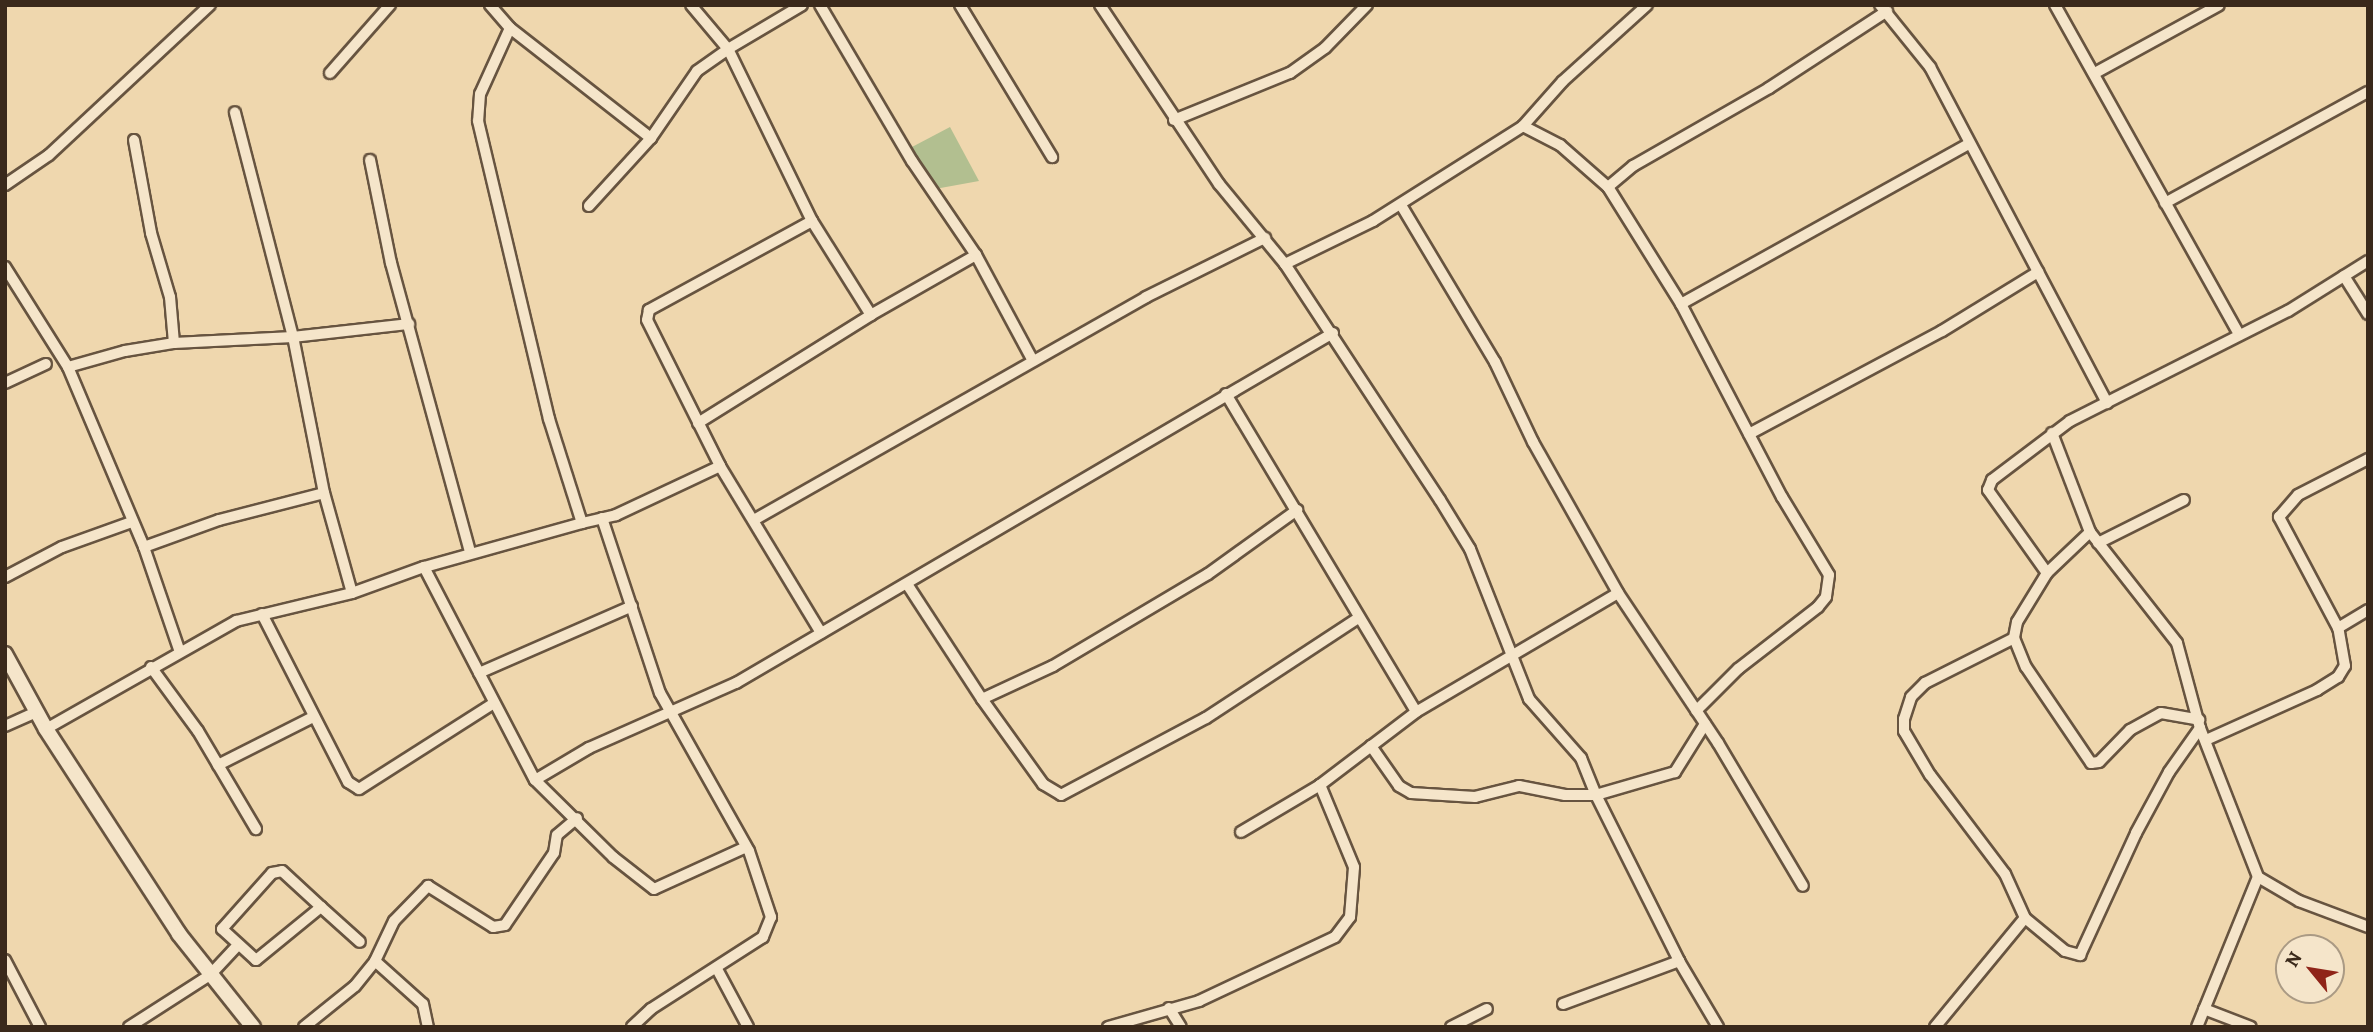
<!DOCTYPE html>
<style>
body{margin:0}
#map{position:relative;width:2373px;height:1032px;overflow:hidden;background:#efd7ae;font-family:Alegreya,serif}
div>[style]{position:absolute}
.green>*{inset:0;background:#b2bf90}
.roads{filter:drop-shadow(2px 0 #675440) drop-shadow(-2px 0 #675440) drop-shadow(0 2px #675440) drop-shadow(0 -2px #675440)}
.minor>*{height:10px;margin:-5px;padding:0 5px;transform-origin:5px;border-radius:5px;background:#f5e5ca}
.secondary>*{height:14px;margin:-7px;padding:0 7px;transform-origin:7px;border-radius:7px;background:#f5e5ca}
span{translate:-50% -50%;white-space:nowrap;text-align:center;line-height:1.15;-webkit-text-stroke:6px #f5e5ca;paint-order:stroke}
.frame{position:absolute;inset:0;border:7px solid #3a291b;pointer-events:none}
.north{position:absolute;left:2275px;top:934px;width:70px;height:70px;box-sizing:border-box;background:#f5e5ca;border:2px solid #aa9a84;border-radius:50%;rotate:300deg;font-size:19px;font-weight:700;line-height:28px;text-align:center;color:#3a291b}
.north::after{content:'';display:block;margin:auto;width:24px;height:32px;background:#8f2418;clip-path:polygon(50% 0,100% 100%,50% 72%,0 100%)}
</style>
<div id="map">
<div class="green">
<i style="clip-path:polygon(950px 127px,979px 181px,935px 189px,912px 147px)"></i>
</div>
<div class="roads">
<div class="minor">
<i style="left:490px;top:5px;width:30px;rotate:49deg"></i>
<i style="left:510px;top:28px;width:179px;rotate:38deg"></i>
<i style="left:651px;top:138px;width:92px;rotate:132.4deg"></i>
<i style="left:820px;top:5px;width:181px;rotate:59.5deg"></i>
<i style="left:912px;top:161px;width:114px;rotate:55.8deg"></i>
<i style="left:976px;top:255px;width:121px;rotate:150.3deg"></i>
<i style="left:960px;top:5px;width:178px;rotate:58.8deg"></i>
<i style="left:1100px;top:5px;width:215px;rotate:56.4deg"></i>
<i style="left:1219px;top:184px;width:104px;rotate:50.5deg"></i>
<i style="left:1285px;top:264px;width:282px;rotate:56.7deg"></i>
<i style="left:1440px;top:500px;width:57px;rotate:58.5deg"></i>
<i style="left:1470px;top:549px;width:161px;rotate:68.5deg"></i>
<i style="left:1529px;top:699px;width:79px;rotate:48.6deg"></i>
<i style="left:1581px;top:758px;width:40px;rotate:68deg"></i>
<i style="left:1596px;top:795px;width:31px;rotate:180deg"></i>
<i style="left:1565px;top:795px;width:47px;rotate:-168.9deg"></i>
<i style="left:1519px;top:786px;width:45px;rotate:166deg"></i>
<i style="left:1475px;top:797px;width:64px;rotate:-176.4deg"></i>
<i style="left:1411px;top:793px;width:14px;rotate:-150deg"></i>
<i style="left:1399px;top:786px;width:49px;rotate:-125deg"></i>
<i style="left:1880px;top:5px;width:80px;rotate:51.1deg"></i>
<i style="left:1930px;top:67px;width:380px;rotate:62.2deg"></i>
<i style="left:2055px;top:5px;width:377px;rotate:60.8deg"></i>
<i style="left:510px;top:28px;width:72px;rotate:114.4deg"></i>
<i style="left:480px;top:94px;width:27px;rotate:94deg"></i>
<i style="left:478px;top:121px;width:306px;rotate:76.6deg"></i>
<i style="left:549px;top:419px;width:109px;rotate:72.4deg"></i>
<i style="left:582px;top:523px;width:164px;rotate:164.4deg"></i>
<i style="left:424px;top:567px;width:240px;rotate:62.5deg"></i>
<i style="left:535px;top:780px;width:63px;rotate:-30.7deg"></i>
<i style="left:589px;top:748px;width:161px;rotate:-23.9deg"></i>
<i style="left:736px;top:683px;width:692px;rotate:-30.38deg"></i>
<i style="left:330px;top:73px;width:91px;rotate:-48.6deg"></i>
<i style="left:2095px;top:73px;width:141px;rotate:-28.7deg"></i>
<i style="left:1174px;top:120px;width:125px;rotate:-22.1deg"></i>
<i style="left:1290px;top:73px;width:43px;rotate:-35.5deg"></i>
<i style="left:1325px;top:48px;width:60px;rotate:-45.7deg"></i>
<i style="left:1523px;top:126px;width:42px;rotate:27.2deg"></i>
<i style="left:1560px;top:145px;width:64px;rotate:41.2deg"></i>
<i style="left:1608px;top:187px;width:138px;rotate:58deg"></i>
<i style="left:1681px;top:304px;width:218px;rotate:62.4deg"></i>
<i style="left:1782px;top:497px;width:91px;rotate:58.9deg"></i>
<i style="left:1829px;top:575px;width:22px;rotate:98deg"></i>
<i style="left:1826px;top:597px;width:13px;rotate:129deg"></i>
<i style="left:1818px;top:607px;width:101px;rotate:142.2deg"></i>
<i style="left:1738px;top:669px;width:59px;rotate:135deg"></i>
<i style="left:651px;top:138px;width:81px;rotate:-55.5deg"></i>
<i style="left:697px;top:71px;width:38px;rotate:-35deg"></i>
<i style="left:728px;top:49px;width:57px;rotate:-130.1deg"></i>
<i style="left:134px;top:140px;width:95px;rotate:79.6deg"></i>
<i style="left:151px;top:233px;width:67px;rotate:73.5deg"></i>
<i style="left:170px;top:297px;width:46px;rotate:85deg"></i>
<i style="left:174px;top:343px;width:119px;rotate:-2.9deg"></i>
<i style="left:293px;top:337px;width:232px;rotate:-104.5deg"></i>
<i style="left:370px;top:160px;width:105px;rotate:78.5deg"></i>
<i style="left:391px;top:263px;width:300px;rotate:74.7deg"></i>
<i style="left:5px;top:185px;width:53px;rotate:-34.3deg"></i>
<i style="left:49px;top:155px;width:220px;rotate:-43deg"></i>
<i style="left:1608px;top:187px;width:33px;rotate:-40deg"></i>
<i style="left:1633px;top:166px;width:157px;rotate:-29.8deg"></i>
<i style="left:1769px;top:88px;width:141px;rotate:-33.1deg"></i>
<i style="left:2165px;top:203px;width:231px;rotate:-28.7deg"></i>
<i style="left:1401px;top:205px;width:183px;rotate:59.1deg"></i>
<i style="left:1495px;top:362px;width:89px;rotate:64.6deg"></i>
<i style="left:1533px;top:442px;width:173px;rotate:60.6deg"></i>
<i style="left:1618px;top:593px;width:180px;rotate:56.3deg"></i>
<i style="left:1718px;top:743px;width:166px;rotate:59.3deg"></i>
<i style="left:812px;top:221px;width:186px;rotate:151.4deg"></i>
<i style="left:649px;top:310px;width:10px;rotate:101deg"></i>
<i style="left:647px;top:320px;width:163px;rotate:63.4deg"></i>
<i style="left:720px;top:466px;width:195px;rotate:58.8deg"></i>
<i style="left:976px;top:255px;width:120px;rotate:61.7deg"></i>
<i style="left:1285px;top:264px;width:98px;rotate:-26deg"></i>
<i style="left:1373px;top:221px;width:178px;rotate:-32.3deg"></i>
<i style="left:1523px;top:126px;width:60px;rotate:-48.4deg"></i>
<i style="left:1563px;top:81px;width:113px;rotate:-42.1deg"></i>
<i style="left:5px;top:267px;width:118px;rotate:57.8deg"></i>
<i style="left:68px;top:367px;width:59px;rotate:-15.7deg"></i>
<i style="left:125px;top:351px;width:50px;rotate:-9.3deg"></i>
<i style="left:2344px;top:276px;width:45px;rotate:57.7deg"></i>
<i style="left:1681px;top:304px;width:327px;rotate:-29.1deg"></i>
<i style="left:68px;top:367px;width:195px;rotate:67.1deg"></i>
<i style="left:144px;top:547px;width:111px;rotate:71.1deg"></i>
<i style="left:5px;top:383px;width:45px;rotate:-24.9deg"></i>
<i style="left:1226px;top:394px;width:370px;rotate:59.1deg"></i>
<i style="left:698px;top:423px;width:204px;rotate:-32deg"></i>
<i style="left:871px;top:315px;width:111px;rotate:-122.1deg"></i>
<i style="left:812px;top:221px;width:191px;rotate:-116deg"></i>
<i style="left:728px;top:49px;width:86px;rotate:-30.7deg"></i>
<i style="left:2052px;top:433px;width:106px;rotate:69deg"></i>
<i style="left:2090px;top:532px;width:141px;rotate:51.9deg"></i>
<i style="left:2177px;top:643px;width:88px;rotate:74.9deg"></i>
<i style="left:2200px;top:728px;width:160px;rotate:68.7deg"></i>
<i style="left:2258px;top:877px;width:48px;rotate:30.3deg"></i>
<i style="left:2299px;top:901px;width:74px;rotate:20.6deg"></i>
<i style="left:1749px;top:434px;width:219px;rotate:-28.1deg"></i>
<i style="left:1942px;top:331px;width:113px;rotate:-31.6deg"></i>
<i style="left:602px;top:518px;width:184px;rotate:71.7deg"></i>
<i style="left:660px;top:693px;width:181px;rotate:60.6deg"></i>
<i style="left:749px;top:851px;width:70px;rotate:71.6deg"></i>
<i style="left:771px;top:917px;width:22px;rotate:112deg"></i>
<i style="left:763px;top:937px;width:133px;rotate:147.3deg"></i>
<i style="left:651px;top:1009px;width:26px;rotate:137deg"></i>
<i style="left:754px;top:520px;width:451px;rotate:-29.6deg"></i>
<i style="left:1146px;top:297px;width:133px;rotate:-26.4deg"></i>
<i style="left:582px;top:523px;width:35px;rotate:-13deg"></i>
<i style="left:616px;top:515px;width:115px;rotate:-25.2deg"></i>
<i style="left:2090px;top:532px;width:59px;rotate:136.4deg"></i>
<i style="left:2047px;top:573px;width:57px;rotate:121.5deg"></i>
<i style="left:2017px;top:622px;width:16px;rotate:101deg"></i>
<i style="left:2014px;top:638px;width:31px;rotate:68deg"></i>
<i style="left:2026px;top:667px;width:116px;rotate:55.9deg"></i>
<i style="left:2091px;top:763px;width:8px;rotate:-7deg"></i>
<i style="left:2099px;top:762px;width:45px;rotate:-45.9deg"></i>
<i style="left:2130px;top:730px;width:35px;rotate:-29deg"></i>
<i style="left:2161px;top:713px;width:39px;rotate:10deg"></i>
<i style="left:2098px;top:543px;width:96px;rotate:-26.6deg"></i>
<i style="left:144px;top:547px;width:80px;rotate:-19.8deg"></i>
<i style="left:219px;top:520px;width:108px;rotate:-14.4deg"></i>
<i style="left:2047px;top:573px;width:102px;rotate:-125.4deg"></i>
<i style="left:1988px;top:490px;width:11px;rotate:-68deg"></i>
<i style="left:1992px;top:480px;width:98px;rotate:-37.1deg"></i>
<i style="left:2070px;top:421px;width:244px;rotate:-26.8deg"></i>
<i style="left:2288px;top:311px;width:94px;rotate:-32deg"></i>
<i style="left:5px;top:577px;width:64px;rotate:-27.8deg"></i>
<i style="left:62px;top:547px;width:74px;rotate:-19.7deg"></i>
<i style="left:907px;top:584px;width:137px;rotate:56.9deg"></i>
<i style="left:982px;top:699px;width:78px;rotate:-24.9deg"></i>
<i style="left:1053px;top:666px;width:180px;rotate:-30.7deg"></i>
<i style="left:1208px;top:574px;width:110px;rotate:-35.7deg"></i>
<i style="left:352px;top:593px;width:104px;rotate:-105.6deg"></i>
<i style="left:324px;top:493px;width:159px;rotate:-101.2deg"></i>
<i style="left:293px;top:337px;width:117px;rotate:-6.4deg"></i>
<i style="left:262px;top:614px;width:189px;rotate:62.9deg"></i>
<i style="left:348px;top:782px;width:13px;rotate:32deg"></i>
<i style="left:359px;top:789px;width:160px;rotate:-32.5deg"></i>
<i style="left:2338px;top:628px;width:35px;rotate:-31deg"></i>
<i style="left:151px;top:667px;width:79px;rotate:53.7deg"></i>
<i style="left:198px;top:731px;width:114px;rotate:59.4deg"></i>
<i style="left:479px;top:673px;width:167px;rotate:-23.6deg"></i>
<i style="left:982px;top:699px;width:105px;rotate:54.3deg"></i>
<i style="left:1043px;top:784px;width:21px;rotate:31deg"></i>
<i style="left:1061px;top:795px;width:164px;rotate:-28deg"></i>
<i style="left:1206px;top:718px;width:182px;rotate:-33.3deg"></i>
<i style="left:1705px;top:724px;width:57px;rotate:122deg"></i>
<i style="left:1675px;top:772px;width:82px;rotate:163.8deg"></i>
<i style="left:1596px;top:795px;width:186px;rotate:63.4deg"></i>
<i style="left:1679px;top:961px;width:77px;rotate:59.4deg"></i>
<i style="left:5px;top:726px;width:34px;rotate:-24deg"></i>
<i style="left:46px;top:729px;width:219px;rotate:-29.6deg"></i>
<i style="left:236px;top:621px;width:119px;rotate:-13.6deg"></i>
<i style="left:352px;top:593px;width:77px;rotate:-19.9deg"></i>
<i style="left:2206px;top:740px;width:122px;rotate:-24.2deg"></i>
<i style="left:2317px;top:690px;width:25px;rotate:-32deg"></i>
<i style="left:2338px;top:677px;width:13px;rotate:-58deg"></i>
<i style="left:2345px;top:666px;width:39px;rotate:-100deg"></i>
<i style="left:2338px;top:628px;width:126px;rotate:-118deg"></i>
<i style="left:2279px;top:517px;width:29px;rotate:-49deg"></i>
<i style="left:2298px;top:495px;width:79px;rotate:-27.2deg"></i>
<i style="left:218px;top:765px;width:106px;rotate:-26.8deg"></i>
<i style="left:535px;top:780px;width:110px;rotate:44.6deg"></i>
<i style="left:613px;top:857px;width:52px;rotate:38deg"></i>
<i style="left:654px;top:889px;width:101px;rotate:-24.5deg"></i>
<i style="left:1241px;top:832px;width:92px;rotate:-30.7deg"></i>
<i style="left:321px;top:907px;width:84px;rotate:140.8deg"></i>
<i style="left:256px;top:960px;width:46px;rotate:-137.6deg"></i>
<i style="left:222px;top:929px;width:75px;rotate:-48.2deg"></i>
<i style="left:272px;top:873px;width:10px;rotate:-11deg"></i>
<i style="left:282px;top:871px;width:53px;rotate:42.7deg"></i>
<i style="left:321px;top:907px;width:52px;rotate:41.9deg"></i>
<i style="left:2025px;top:918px;width:52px;rotate:39.5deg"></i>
<i style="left:2065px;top:951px;width:16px;rotate:15deg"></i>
<i style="left:2080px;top:955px;width:134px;rotate:-65.3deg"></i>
<i style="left:2136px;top:833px;width:69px;rotate:-61.6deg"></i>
<i style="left:2169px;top:772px;width:54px;rotate:-54.8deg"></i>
<i style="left:5px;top:960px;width:76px;rotate:62.4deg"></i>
<i style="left:375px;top:961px;width:64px;rotate:41.9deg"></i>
<i style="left:423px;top:1004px;width:24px;rotate:78deg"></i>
<i style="left:717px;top:969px;width:66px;rotate:61.9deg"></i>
<i style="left:1563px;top:1004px;width:124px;rotate:-20.3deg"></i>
<i style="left:1169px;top:1008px;width:22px;rotate:58deg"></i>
<i style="left:2204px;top:1009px;width:50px;rotate:21deg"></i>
<i style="left:129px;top:1027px;width:96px;rotate:-32.7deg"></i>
<i style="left:210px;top:975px;width:41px;rotate:-47deg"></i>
<i style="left:304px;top:1027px;width:65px;rotate:-38.8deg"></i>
<i style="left:355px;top:986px;width:32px;rotate:-51deg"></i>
<i style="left:375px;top:961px;width:44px;rotate:-64.6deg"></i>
<i style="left:394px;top:921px;width:49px;rotate:-45.8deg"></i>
<i style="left:428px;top:886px;width:77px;rotate:32.2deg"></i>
<i style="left:493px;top:927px;width:12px;rotate:-9deg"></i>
<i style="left:505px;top:925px;width:87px;rotate:-55.8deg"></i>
<i style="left:554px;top:853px;width:18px;rotate:-81deg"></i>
<i style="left:557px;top:835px;width:26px;rotate:-40deg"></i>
<i style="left:1108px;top:1027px;width:95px;rotate:-15.9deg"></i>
<i style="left:1199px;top:1001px;width:150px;rotate:-25.2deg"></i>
<i style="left:1335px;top:937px;width:25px;rotate:-53deg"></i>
<i style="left:1350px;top:917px;width:50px;rotate:-85.4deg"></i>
<i style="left:1354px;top:867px;width:89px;rotate:-112.5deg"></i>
<i style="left:1320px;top:785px;width:121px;rotate:-37.2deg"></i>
<i style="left:1416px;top:712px;width:234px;rotate:-30.5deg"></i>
<i style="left:1451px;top:1027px;width:40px;rotate:-26.6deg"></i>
<i style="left:1935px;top:1027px;width:141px;rotate:-50.5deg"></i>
<i style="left:2025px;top:918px;width:48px;rotate:-114.4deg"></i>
<i style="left:2005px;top:874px;width:124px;rotate:-127.1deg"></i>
<i style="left:1930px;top:775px;width:51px;rotate:-120.6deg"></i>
<i style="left:1904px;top:731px;width:12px;rotate:-90deg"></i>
<i style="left:1904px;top:719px;width:23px;rotate:-72deg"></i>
<i style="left:1911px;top:697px;width:20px;rotate:-45deg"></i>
<i style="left:1925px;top:683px;width:100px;rotate:-26.8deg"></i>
<i style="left:2197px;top:1027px;width:162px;rotate:-67.9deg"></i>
</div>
<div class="secondary">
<i style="left:5px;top:654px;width:85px;rotate:61.3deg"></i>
<i style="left:46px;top:729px;width:244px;rotate:57deg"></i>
<i style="left:179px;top:934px;width:119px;rotate:51.5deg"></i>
</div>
</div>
<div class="frame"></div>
<div class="north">N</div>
</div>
